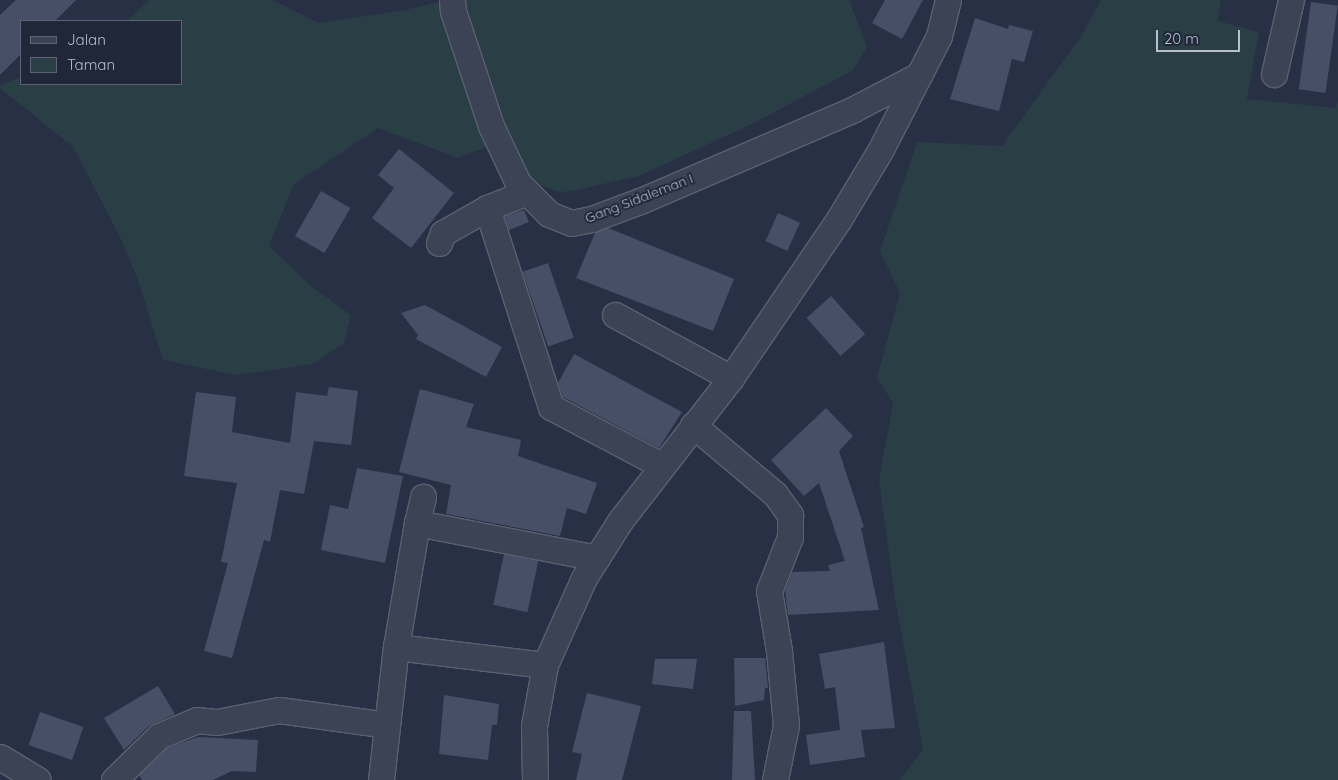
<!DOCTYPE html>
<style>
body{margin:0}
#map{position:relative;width:1338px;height:780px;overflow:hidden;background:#273044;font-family:Quicksand,sans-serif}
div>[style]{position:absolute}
.green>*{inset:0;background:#293e45}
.building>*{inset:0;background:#464f66;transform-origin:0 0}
.roads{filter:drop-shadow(1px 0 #5a6071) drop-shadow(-1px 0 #5a6071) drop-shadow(0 1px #5a6071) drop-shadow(0 -1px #5a6071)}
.minor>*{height:25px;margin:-12.5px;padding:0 12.5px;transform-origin:12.5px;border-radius:12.5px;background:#3c4354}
span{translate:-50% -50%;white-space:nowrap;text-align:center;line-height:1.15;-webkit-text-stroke:4px #202739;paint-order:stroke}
.street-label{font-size:14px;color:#b9becd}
.legend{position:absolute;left:20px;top:20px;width:162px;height:65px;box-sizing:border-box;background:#202739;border:1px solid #5d6374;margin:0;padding:6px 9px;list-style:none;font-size:15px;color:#b9becd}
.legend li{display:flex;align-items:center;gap:10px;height:25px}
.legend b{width:25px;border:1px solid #5d6374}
.scale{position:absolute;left:1156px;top:30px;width:84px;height:22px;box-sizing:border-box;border:2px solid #b9becd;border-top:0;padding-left:6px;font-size:15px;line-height:18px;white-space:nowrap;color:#b9becd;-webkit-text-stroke:4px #202739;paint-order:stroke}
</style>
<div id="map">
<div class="green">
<i style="clip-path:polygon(149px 0,273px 0,319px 23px,405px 10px,446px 0,849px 0,867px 47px,853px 70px,752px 124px,639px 176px,572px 191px,560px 192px,532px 183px,512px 137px,458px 158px,378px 128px,294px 184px,269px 246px,311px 286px,351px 315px,344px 343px,313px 364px,236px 375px,163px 360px,138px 280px,120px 237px,73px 147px,0 88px,0 85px,21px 77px,21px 84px,181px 84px,181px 21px,127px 21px)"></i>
<i style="clip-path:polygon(1101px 0,1221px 0,1218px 21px,1259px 32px,1247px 99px,1336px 108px,1338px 98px,1338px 780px,899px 780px,923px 750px,895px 598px,879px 480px,893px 403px,877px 378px,900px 293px,880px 251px,917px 142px,1002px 146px,1081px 36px)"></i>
</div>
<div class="building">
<i style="clip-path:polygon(16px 0,76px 0,55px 21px,21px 21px,21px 54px,0 75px,0 15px)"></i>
<i style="clip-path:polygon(885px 0,923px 0,902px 39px,872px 23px)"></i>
<i style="left:1311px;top:2px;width:27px;height:88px;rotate:8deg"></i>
<i style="clip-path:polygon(975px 18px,1008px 29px,1009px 25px,1033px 31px,1024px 62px,1012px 59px,999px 111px,950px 99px)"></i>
<i style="clip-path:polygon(399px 149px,454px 193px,411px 248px,372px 218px,394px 188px,378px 175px)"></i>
<i style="left:321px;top:191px;width:34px;height:52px;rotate:30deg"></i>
<i style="clip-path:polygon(524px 210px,529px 222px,509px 230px,505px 216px)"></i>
<i style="left:778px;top:213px;width:24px;height:31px;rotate:24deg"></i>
<i style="clip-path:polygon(608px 228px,734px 279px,713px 331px,576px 278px,595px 233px)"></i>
<i style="left:548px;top:263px;width:79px;height:27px;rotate:71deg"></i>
<i style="left:831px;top:296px;width:51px;height:33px;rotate:48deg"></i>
<i style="clip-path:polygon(425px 305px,502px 347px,486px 377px,416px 339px,418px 335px,401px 313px)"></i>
<i style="clip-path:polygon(574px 354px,682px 412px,659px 448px,563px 397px,558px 383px)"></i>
<i style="clip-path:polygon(329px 387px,358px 391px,351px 445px,314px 441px,304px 494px,280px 490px,270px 542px,264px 540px,232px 658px,204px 651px,228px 563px,221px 562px,237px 483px,184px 476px,196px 392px,236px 397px,232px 432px,290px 443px,296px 392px,327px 396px)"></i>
<i style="clip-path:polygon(420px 389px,474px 404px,466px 427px,521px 440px,518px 456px,597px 483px,586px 514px,567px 508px,560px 536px,446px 514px,451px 485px,399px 472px)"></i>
<i style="clip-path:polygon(826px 408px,853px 436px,839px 451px,864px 527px,861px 528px,879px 610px,788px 615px,785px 590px,792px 572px,830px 571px,828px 565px,845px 561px,819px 483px,804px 496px,771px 460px)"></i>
<i style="clip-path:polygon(357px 468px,403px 476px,385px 563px,321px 550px,330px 505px,348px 509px)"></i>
<i style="left:504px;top:554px;width:35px;height:52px;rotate:12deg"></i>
<i style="clip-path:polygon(884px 642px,895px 728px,861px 730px,865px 757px,810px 765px,806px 735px,840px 730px,835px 687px,825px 689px,819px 654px)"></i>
<i style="clip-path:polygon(734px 658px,765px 658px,768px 688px,765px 688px,764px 700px,735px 706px)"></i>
<i style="clip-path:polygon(655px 659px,697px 659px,693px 689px,652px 684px)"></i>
<i style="clip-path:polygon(158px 686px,175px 714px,149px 726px,124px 750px,104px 718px)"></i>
<i style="clip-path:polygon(587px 693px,641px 706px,622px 780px,576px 780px,582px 754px,572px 752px)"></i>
<i style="clip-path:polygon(444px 695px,499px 704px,497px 725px,492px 725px,488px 760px,439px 754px)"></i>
<i style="clip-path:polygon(734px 711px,751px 711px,755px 780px,732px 780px)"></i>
<i style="left:40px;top:712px;width:46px;height:35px;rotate:19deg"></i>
<i style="clip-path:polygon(198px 737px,258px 740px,256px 772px,232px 771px,213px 780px,142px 780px,139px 775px,167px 748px)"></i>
</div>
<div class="roads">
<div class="minor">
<i style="left:452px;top:0;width:11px;rotate:85deg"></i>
<i style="left:453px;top:11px;width:121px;rotate:71.7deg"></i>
<i style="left:491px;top:126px;width:63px;rotate:64.7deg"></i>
<i style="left:518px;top:183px;width:44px;rotate:45deg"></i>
<i style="left:549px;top:214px;width:24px;rotate:22deg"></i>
<i style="left:571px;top:223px;width:21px;rotate:-11deg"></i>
<i style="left:592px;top:219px;width:51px;rotate:-20.6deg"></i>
<i style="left:640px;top:201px;width:231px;rotate:-23.2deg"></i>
<i style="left:852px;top:110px;width:76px;rotate:-27.6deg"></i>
<i style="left:1274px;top:74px;width:76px;rotate:-77.1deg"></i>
<i style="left:487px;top:208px;width:43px;rotate:-21.8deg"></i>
<i style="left:439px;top:243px;width:11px;rotate:-68deg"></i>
<i style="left:443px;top:233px;width:51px;rotate:-29.6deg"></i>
<i style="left:487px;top:208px;width:209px;rotate:72.2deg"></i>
<i style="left:551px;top:407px;width:124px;rotate:27.8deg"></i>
<i style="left:615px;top:315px;width:132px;rotate:28.5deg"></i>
<i style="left:693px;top:425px;width:107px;rotate:40.1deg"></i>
<i style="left:775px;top:494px;width:26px;rotate:54deg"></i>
<i style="left:790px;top:515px;width:22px;rotate:90deg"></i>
<i style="left:790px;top:537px;width:58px;rotate:111.3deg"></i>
<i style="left:769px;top:591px;width:61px;rotate:80.5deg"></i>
<i style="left:779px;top:651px;width:74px;rotate:84.6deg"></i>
<i style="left:786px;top:725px;width:56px;rotate:101.3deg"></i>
<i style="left:417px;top:523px;width:27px;rotate:-77deg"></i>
<i style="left:396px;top:647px;width:126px;rotate:-80.4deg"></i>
<i style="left:417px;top:523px;width:183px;rotate:11deg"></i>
<i style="left:0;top:757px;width:44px;rotate:31.2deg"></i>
<i style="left:114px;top:780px;width:63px;rotate:-44.4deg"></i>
<i style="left:159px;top:736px;width:41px;rotate:-22.8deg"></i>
<i style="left:197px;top:720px;width:20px;rotate:6deg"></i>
<i style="left:217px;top:722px;width:63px;rotate:-11deg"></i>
<i style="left:279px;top:710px;width:109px;rotate:7.9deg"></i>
<i style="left:381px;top:780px;width:134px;rotate:-83.6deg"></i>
<i style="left:396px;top:647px;width:150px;rotate:6.9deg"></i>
<i style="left:535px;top:780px;width:54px;rotate:-91.1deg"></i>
<i style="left:534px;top:726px;width:62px;rotate:-79.8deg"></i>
<i style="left:545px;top:665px;width:95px;rotate:-65.9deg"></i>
<i style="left:584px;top:578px;width:67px;rotate:-57.7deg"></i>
<i style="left:620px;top:521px;width:181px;rotate:-52.2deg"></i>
<i style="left:731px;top:378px;width:192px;rotate:-55.8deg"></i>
<i style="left:839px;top:219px;width:82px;rotate:-59deg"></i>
<i style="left:881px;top:149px;width:127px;rotate:-62.8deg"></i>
<i style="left:939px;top:36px;width:37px;rotate:-76deg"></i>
</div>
</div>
<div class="street-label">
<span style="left:639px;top:198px;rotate:-21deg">Gang Sidaleman I</span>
</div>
<ul class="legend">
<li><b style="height:6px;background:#3c4354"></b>Jalan</li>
<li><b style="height:14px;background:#293e45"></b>Taman</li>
</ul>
<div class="scale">20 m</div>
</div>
